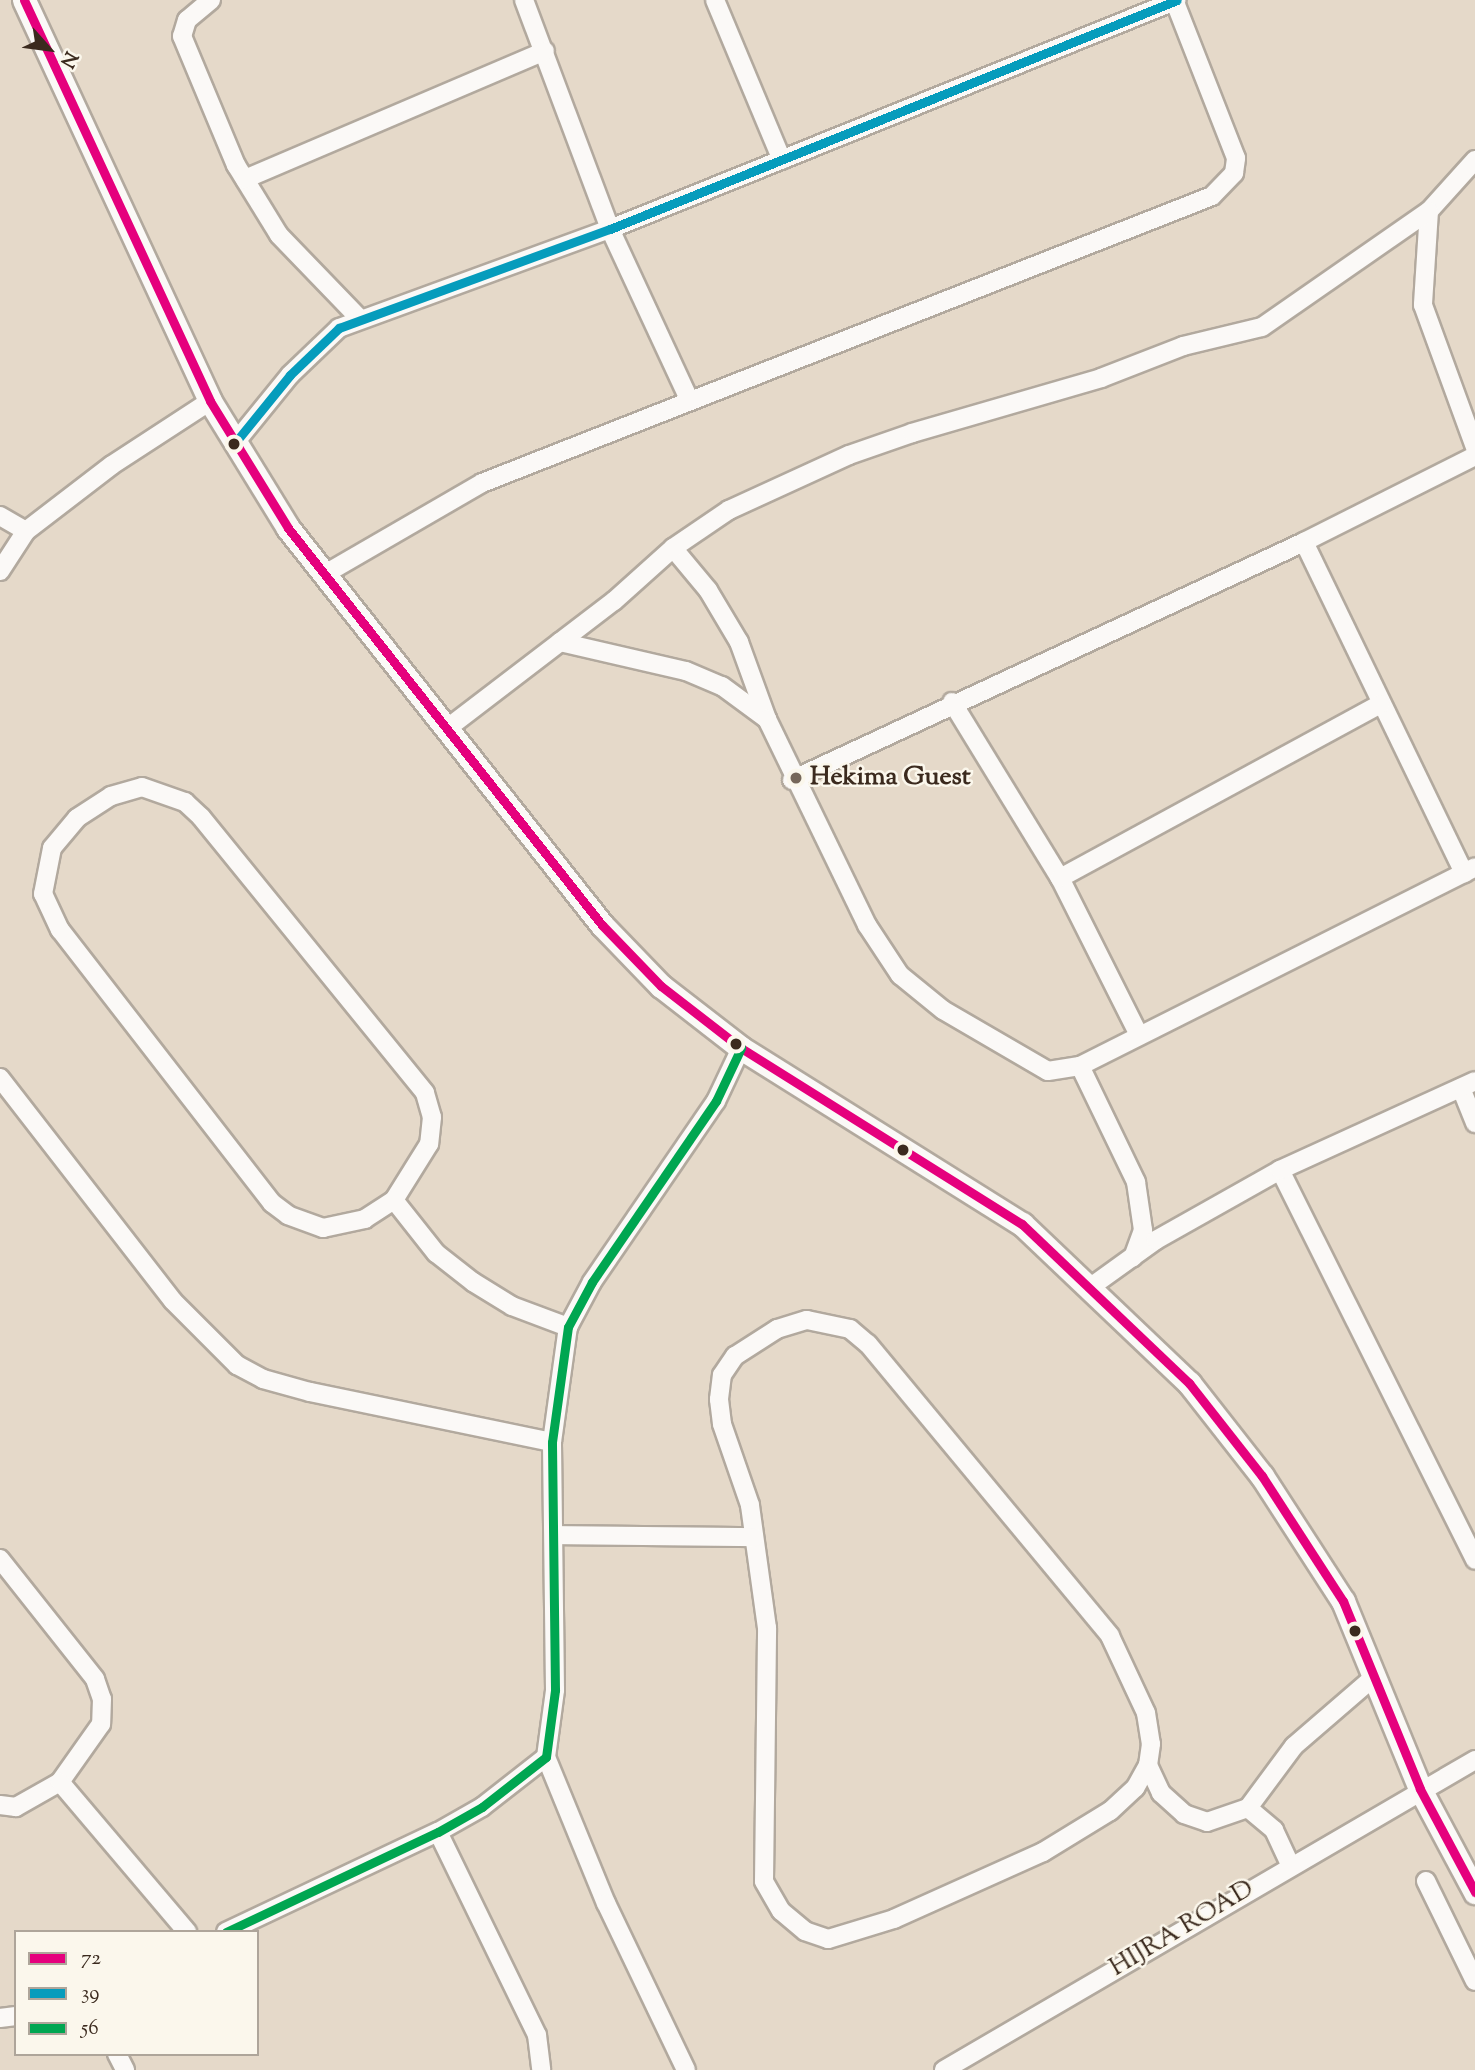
<!DOCTYPE html>
<html>
<head>
<meta charset="utf-8">
<style>
	body { margin:0 }
	#map { position:relative; width:1475px; height:2070px; overflow:hidden; background:#e5d9c9; font-family:"Sorts Mill Goudy",serif }
	div>[style] { position:absolute }
	.roads { filter:drop-shadow(2px 0 #b2a99e) drop-shadow(-2px 0 #b2a99e) drop-shadow(0 2px #b2a99e) drop-shadow(0 -2px #b2a99e) }
	.minor>* { height:18px; margin:-9px; padding:0 9px; transform-origin:9px; border-radius:9px; background:#fbf9f7 }
	.tertiary>* { height:23px; margin:-11.5px; padding:0 11.5px; transform-origin:11.5px; border-radius:11.5px; background:#fbf9f7 }
	.bus-1>* { height:9px; margin:-4.5px; padding:0 4.5px; transform-origin:4.5px; border-radius:4.5px; background:#e5007d }
	.bus-2>* { height:9px; margin:-4.5px; padding:0 4.5px; transform-origin:4.5px; border-radius:4.5px; background:#069cbc }
	.bus-3>* { height:9px; margin:-4.5px; padding:0 4.5px; transform-origin:4.5px; border-radius:4.5px; background:#00a651 }
	.dots>* { width:19px; height:19px; translate:-50% -50%; box-sizing:border-box; border:4px solid #fbf7ec; border-radius:50% }
	span { translate:-50% -50%; white-space:nowrap; text-align:center; line-height:1.15; -webkit-text-stroke:5px #fbf7ec; paint-order:stroke }
	.poi-label { font-size:26px; color:#3b2a1e; font-weight:700 }
	.left { translate:0 -50%; text-align:left }
	.street-label { font-size:26px; color:#3b2a1e }
	.legend { position:absolute; left:14px; top:1930px; width:245px; height:126px; box-sizing:border-box; background:#fbf7ec; border:2px solid #aea59a; margin:0; padding:9px 12px; list-style:none; font-size:21px; color:#3b2a1e }
	.legend li { display:flex; align-items:center; gap:14px; height:35px }
	.legend b { width:35px; border:2px solid #aea59a }
	.north { position:absolute; left:14px; top:14px; width:70px; height:70px; -webkit-text-stroke:5px #fbf7ec; paint-order:stroke; rotate:118deg; font-size:19px; font-weight:700; line-height:28px; text-align:center; color:#3b2a1e }
	.north::after { content:''; display:block; margin:auto; width:24px; height:32px; background:#3b2a1e; clip-path:polygon(50% 0,100% 100%,50% 72%,0 100%) }
</style>
</head>
<body>
<div id="map">
	<div class="roads">
		<div class="minor">
			<div style="left:211px;top:0;width:31px;rotate:140deg"></div>
			<div style="left:187px;top:20px;width:17px;rotate:107deg"></div>
			<div style="left:182px;top:36px;width:140px;rotate:67.3deg"></div>
			<div style="left:236px;top:165px;width:82px;rotate:58.4deg"></div>
			<div style="left:279px;top:235px;width:117px;rotate:46deg"></div>
			<div style="left:524px;top:0;width:245px;rotate:69.4deg"></div>
			<div style="left:610px;top:229px;width:187px;rotate:65.1deg"></div>
			<div style="left:715px;top:0;width:173px;rotate:67.3deg"></div>
			<div style="left:1475px;top:160px;width:69px;rotate:132deg"></div>
			<div style="left:1429px;top:211px;width:94px;rotate:93.7deg"></div>
			<div style="left:1423px;top:305px;width:151px;rotate:69.9deg"></div>
			<div style="left:245px;top:179px;width:326px;rotate:-23.1deg"></div>
			<div style="left:234px;top:444px;width:89px;rotate:-50.9deg"></div>
			<div style="left:290px;top:375px;width:68px;rotate:-43.8deg"></div>
			<div style="left:339px;top:328px;width:289px;rotate:-20.1deg"></div>
			<div style="left:610px;top:229px;width:611px;rotate:-21.99deg"></div>
			<div style="left:0;top:516px;width:30px;rotate:30deg"></div>
			<div style="left:26px;top:531px;width:108px;rotate:-37.5deg"></div>
			<div style="left:112px;top:465px;width:117px;rotate:-33.1deg"></div>
			<div style="left:1304px;top:542px;width:368px;rotate:64.2deg"></div>
			<div style="left:673px;top:548px;width:55px;rotate:50.2deg"></div>
			<div style="left:708px;top:590px;width:61px;rotate:59.2deg"></div>
			<div style="left:739px;top:642px;width:82px;rotate:70deg"></div>
			<div style="left:0;top:571px;width:48px;rotate:-57deg"></div>
			<div style="left:325px;top:574px;width:181px;rotate:-30.1deg"></div>
			<div style="left:482px;top:483px;width:784px;rotate:-21.46deg"></div>
			<div style="left:1212px;top:196px;width:32px;rotate:-46deg"></div>
			<div style="left:1234px;top:173px;width:15px;rotate:-82deg"></div>
			<div style="left:1236px;top:158px;width:170px;rotate:-111.4deg"></div>
			<div style="left:560px;top:642px;width:129px;rotate:13deg"></div>
			<div style="left:686px;top:671px;width:39px;rotate:23deg"></div>
			<div style="left:722px;top:686px;width:56px;rotate:36.3deg"></div>
			<div style="left:767px;top:719px;width:229px;rotate:64.1deg"></div>
			<div style="left:867px;top:925px;width:60px;rotate:56.6deg"></div>
			<div style="left:900px;top:975px;width:55px;rotate:39.1deg"></div>
			<div style="left:943px;top:1010px;width:121px;rotate:30.2deg"></div>
			<div style="left:1048px;top:1071px;width:32px;rotate:-9deg"></div>
			<div style="left:1080px;top:1066px;width:442px;rotate:-26.7deg"></div>
			<div style="left:952px;top:702px;width:206px;rotate:58.5deg"></div>
			<div style="left:1060px;top:878px;width:176px;rotate:63.3deg"></div>
			<div style="left:449px;top:727px;width:208px;rotate:-37.4deg"></div>
			<div style="left:614px;top:601px;width:79px;rotate:-41.9deg"></div>
			<div style="left:673px;top:548px;width:68px;rotate:-34.2deg"></div>
			<div style="left:729px;top:510px;width:132px;rotate:-24.6deg"></div>
			<div style="left:849px;top:455px;width:67px;rotate:-19.2deg"></div>
			<div style="left:912px;top:433px;width:197px;rotate:-16.2deg"></div>
			<div style="left:1101px;top:378px;width:88px;rotate:-21.3deg"></div>
			<div style="left:1183px;top:346px;width:81px;rotate:-13.5deg"></div>
			<div style="left:1262px;top:327px;width:203px;rotate:-34.8deg"></div>
			<div style="left:792px;top:780px;width:565px;rotate:-24.93deg"></div>
			<div style="left:1304px;top:542px;width:191px;rotate:-26.7deg"></div>
			<div style="left:142px;top:787px;width:46px;rotate:19.2deg"></div>
			<div style="left:185px;top:802px;width:22px;rotate:43deg"></div>
			<div style="left:201px;top:817px;width:355px;rotate:50.9deg"></div>
			<div style="left:425px;top:1093px;width:25px;rotate:74deg"></div>
			<div style="left:432px;top:1117px;width:27px;rotate:96deg"></div>
			<div style="left:429px;top:1144px;width:66px;rotate:122deg"></div>
			<div style="left:394px;top:1200px;width:35px;rotate:147deg"></div>
			<div style="left:365px;top:1219px;width:43px;rotate:167.9deg"></div>
			<div style="left:323px;top:1228px;width:37px;rotate:-160deg"></div>
			<div style="left:288px;top:1215px;width:20px;rotate:-143deg"></div>
			<div style="left:272px;top:1203px;width:346px;rotate:-127.8deg"></div>
			<div style="left:60px;top:930px;width:40px;rotate:-115deg"></div>
			<div style="left:43px;top:894px;width:47px;rotate:-78.9deg"></div>
			<div style="left:52px;top:848px;width:39px;rotate:-50deg"></div>
			<div style="left:77px;top:818px;width:40px;rotate:-32.9deg"></div>
			<div style="left:111px;top:796px;width:32px;rotate:-16deg"></div>
			<div style="left:1060px;top:878px;width:364px;rotate:-28.5deg"></div>
			<div style="left:1080px;top:1066px;width:129px;rotate:64.2deg"></div>
			<div style="left:1136px;top:1182px;width:49px;rotate:81.7deg"></div>
			<div style="left:1143px;top:1230px;width:29px;rotate:110deg"></div>
			<div style="left:0;top:1078px;width:282px;rotate:52.2deg"></div>
			<div style="left:173px;top:1301px;width:91px;rotate:45deg"></div>
			<div style="left:237px;top:1365px;width:30px;rotate:28deg"></div>
			<div style="left:263px;top:1379px;width:49px;rotate:15.5deg"></div>
			<div style="left:310px;top:1392px;width:247px;rotate:11.7deg"></div>
			<div style="left:1461px;top:1088px;width:38px;rotate:68deg"></div>
			<div style="left:1280px;top:1170px;width:436px;rotate:63.4deg"></div>
			<div style="left:394px;top:1200px;width:68px;rotate:51.6deg"></div>
			<div style="left:436px;top:1253px;width:47px;rotate:38.1deg"></div>
			<div style="left:473px;top:1282px;width:46px;rotate:31.6deg"></div>
			<div style="left:512px;top:1306px;width:60px;rotate:20.6deg"></div>
			<div style="left:1092px;top:1286px;width:79px;rotate:-35.7deg"></div>
			<div style="left:1156px;top:1240px;width:142px;rotate:-29.4deg"></div>
			<div style="left:1280px;top:1170px;width:214px;rotate:-24.5deg"></div>
			<div style="left:807px;top:1320px;width:44px;rotate:11.8deg"></div>
			<div style="left:850px;top:1329px;width:23px;rotate:40deg"></div>
			<div style="left:868px;top:1344px;width:379px;rotate:50.3deg"></div>
			<div style="left:1110px;top:1636px;width:85px;rotate:64.9deg"></div>
			<div style="left:1146px;top:1713px;width:31px;rotate:81deg"></div>
			<div style="left:1151px;top:1744px;width:21px;rotate:98deg"></div>
			<div style="left:1148px;top:1765px;width:26px;rotate:119deg"></div>
			<div style="left:1135px;top:1788px;width:34px;rotate:137deg"></div>
			<div style="left:1110px;top:1811px;width:79px;rotate:148.5deg"></div>
			<div style="left:1043px;top:1852px;width:163px;rotate:155.8deg"></div>
			<div style="left:894px;top:1919px;width:69px;rotate:163.1deg"></div>
			<div style="left:828px;top:1939px;width:24px;rotate:-161deg"></div>
			<div style="left:805px;top:1931px;width:31px;rotate:-140deg"></div>
			<div style="left:781px;top:1911px;width:34px;rotate:-120deg"></div>
			<div style="left:764px;top:1881px;width:253px;rotate:-89.3deg"></div>
			<div style="left:767px;top:1628px;width:124px;rotate:-97.9deg"></div>
			<div style="left:750px;top:1505px;width:86px;rotate:-109.1deg"></div>
			<div style="left:722px;top:1424px;width:25px;rotate:-97deg"></div>
			<div style="left:719px;top:1399px;width:24px;rotate:-83deg"></div>
			<div style="left:722px;top:1375px;width:23px;rotate:-56deg"></div>
			<div style="left:735px;top:1356px;width:50px;rotate:-32.7deg"></div>
			<div style="left:777px;top:1329px;width:31px;rotate:-17deg"></div>
			<div style="left:556px;top:1535px;width:198px;rotate:0.6deg"></div>
			<div style="left:0;top:1559px;width:153px;rotate:51.6deg"></div>
			<div style="left:95px;top:1679px;width:21px;rotate:71deg"></div>
			<div style="left:102px;top:1699px;width:25px;rotate:92deg"></div>
			<div style="left:101px;top:1724px;width:71px;rotate:125.3deg"></div>
			<div style="left:60px;top:1782px;width:51px;rotate:150.4deg"></div>
			<div style="left:16px;top:1807px;width:16px;rotate:-173deg"></div>
			<div style="left:546px;top:1757px;width:158px;rotate:67.7deg"></div>
			<div style="left:606px;top:1903px;width:185px;rotate:64.4deg"></div>
			<div style="left:1148px;top:1765px;width:31px;rotate:65deg"></div>
			<div style="left:1161px;top:1793px;width:31px;rotate:42deg"></div>
			<div style="left:1184px;top:1814px;width:24px;rotate:19deg"></div>
			<div style="left:1207px;top:1822px;width:43px;rotate:-18.9deg"></div>
			<div style="left:1248px;top:1808px;width:77px;rotate:-53.4deg"></div>
			<div style="left:1294px;top:1746px;width:106px;rotate:-40.8deg"></div>
			<div style="left:60px;top:1782px;width:197px;rotate:49.7deg"></div>
			<div style="left:1248px;top:1808px;width:34px;rotate:40deg"></div>
			<div style="left:1274px;top:1830px;width:38px;rotate:65deg"></div>
			<div style="left:438px;top:1832px;width:226px;rotate:64deg"></div>
			<div style="left:537px;top:2035px;width:35px;rotate:83deg"></div>
			<div style="left:1426px;top:1881px;width:111px;rotate:63.9deg"></div>
			<div style="left:226px;top:1932px;width:234px;rotate:-25.3deg"></div>
			<div style="left:438px;top:1832px;width:51px;rotate:-29.6deg"></div>
			<div style="left:482px;top:1807px;width:81px;rotate:-38deg"></div>
			<div style="left:546px;top:1757px;width:68px;rotate:-82.3deg"></div>
			<div style="left:555px;top:1690px;width:248px;rotate:-90.7deg"></div>
			<div style="left:552px;top:1442px;width:116px;rotate:-82.1deg"></div>
			<div style="left:568px;top:1327px;width:51px;rotate:-61.9deg"></div>
			<div style="left:592px;top:1282px;width:219px;rotate:-55.6deg"></div>
			<div style="left:716px;top:1101px;width:59px;rotate:-64.7deg"></div>
			<div style="left:0;top:2018px;width:16px;rotate:-7deg"></div>
			<div style="left:117px;top:2054px;width:18px;rotate:63deg"></div>
			<div style="left:944px;top:2070px;width:615px;rotate:-30.28deg"></div>
		</div>
		<div class="tertiary">
			<div style="left:24px;top:0;width:442px;rotate:65.1deg"></div>
			<div style="left:210px;top:401px;width:149px;rotate:58.4deg"></div>
			<div style="left:288px;top:528px;width:506px;rotate:51.66deg"></div>
			<div style="left:602px;top:925px;width:85px;rotate:46deg"></div>
			<div style="left:661px;top:986px;width:101px;rotate:37.8deg"></div>
			<div style="left:741px;top:1048px;width:332px;rotate:32.1deg"></div>
			<div style="left:1022px;top:1224px;width:231px;rotate:43.6deg"></div>
			<div style="left:1189px;top:1383px;width:118px;rotate:51.9deg"></div>
			<div style="left:1262px;top:1476px;width:149px;rotate:57.1deg"></div>
			<div style="left:1343px;top:1601px;width:203px;rotate:67.7deg"></div>
			<div style="left:1420px;top:1789px;width:117px;rotate:61.9deg"></div>
		</div>
	</div>
	<div class="bus-1">
		<div style="left:24px;top:0;width:442px;rotate:65.1deg"></div>
		<div style="left:210px;top:401px;width:149px;rotate:58.4deg"></div>
		<div style="left:288px;top:528px;width:506px;rotate:51.66deg"></div>
		<div style="left:602px;top:925px;width:85px;rotate:46deg"></div>
		<div style="left:661px;top:986px;width:101px;rotate:37.8deg"></div>
		<div style="left:741px;top:1048px;width:332px;rotate:32.1deg"></div>
		<div style="left:1022px;top:1224px;width:231px;rotate:43.6deg"></div>
		<div style="left:1189px;top:1383px;width:118px;rotate:51.9deg"></div>
		<div style="left:1262px;top:1476px;width:149px;rotate:57.1deg"></div>
		<div style="left:1343px;top:1601px;width:203px;rotate:67.7deg"></div>
		<div style="left:1420px;top:1789px;width:117px;rotate:61.9deg"></div>
	</div>
	<div class="bus-2">
		<div style="left:234px;top:444px;width:89px;rotate:-50.9deg"></div>
		<div style="left:290px;top:375px;width:68px;rotate:-43.8deg"></div>
		<div style="left:339px;top:328px;width:289px;rotate:-20.1deg"></div>
		<div style="left:610px;top:229px;width:611px;rotate:-21.99deg"></div>
	</div>
	<div class="bus-3">
		<div style="left:226px;top:1932px;width:234px;rotate:-25.3deg"></div>
		<div style="left:438px;top:1832px;width:51px;rotate:-29.6deg"></div>
		<div style="left:482px;top:1807px;width:81px;rotate:-38deg"></div>
		<div style="left:546px;top:1757px;width:68px;rotate:-82.3deg"></div>
		<div style="left:555px;top:1690px;width:248px;rotate:-90.7deg"></div>
		<div style="left:552px;top:1442px;width:116px;rotate:-82.1deg"></div>
		<div style="left:568px;top:1327px;width:51px;rotate:-61.9deg"></div>
		<div style="left:592px;top:1282px;width:219px;rotate:-55.6deg"></div>
		<div style="left:716px;top:1101px;width:59px;rotate:-64.7deg"></div>
	</div>
	<div class="dots">
		<div style="left:234px;top:444px;background:#3b2a1e"></div>
		<div style="left:796px;top:778px;background:#76675a"></div>
		<div style="left:736px;top:1044px;background:#3b2a1e"></div>
		<div style="left:903px;top:1150px;background:#3b2a1e"></div>
		<div style="left:1355px;top:1631px;background:#3b2a1e"></div>
	</div>
	<div class="poi-label">
		<span class="left" style="left:810px;top:778px">Hekima Guest</span>
	</div>
	<div class="street-label">
		<span style="left:1182px;top:1929px;rotate:-31deg">HIJRA ROAD</span>
	</div>
	<ul class="legend">
	<li><b style="height:9px;background:#e5007d"></b>72</li>
	<li><b style="height:9px;background:#069cbc"></b>39</li>
	<li><b style="height:9px;background:#00a651"></b>56</li>
	</ul>
	<div class="north">N</div>
</div>
</body>
</html>
